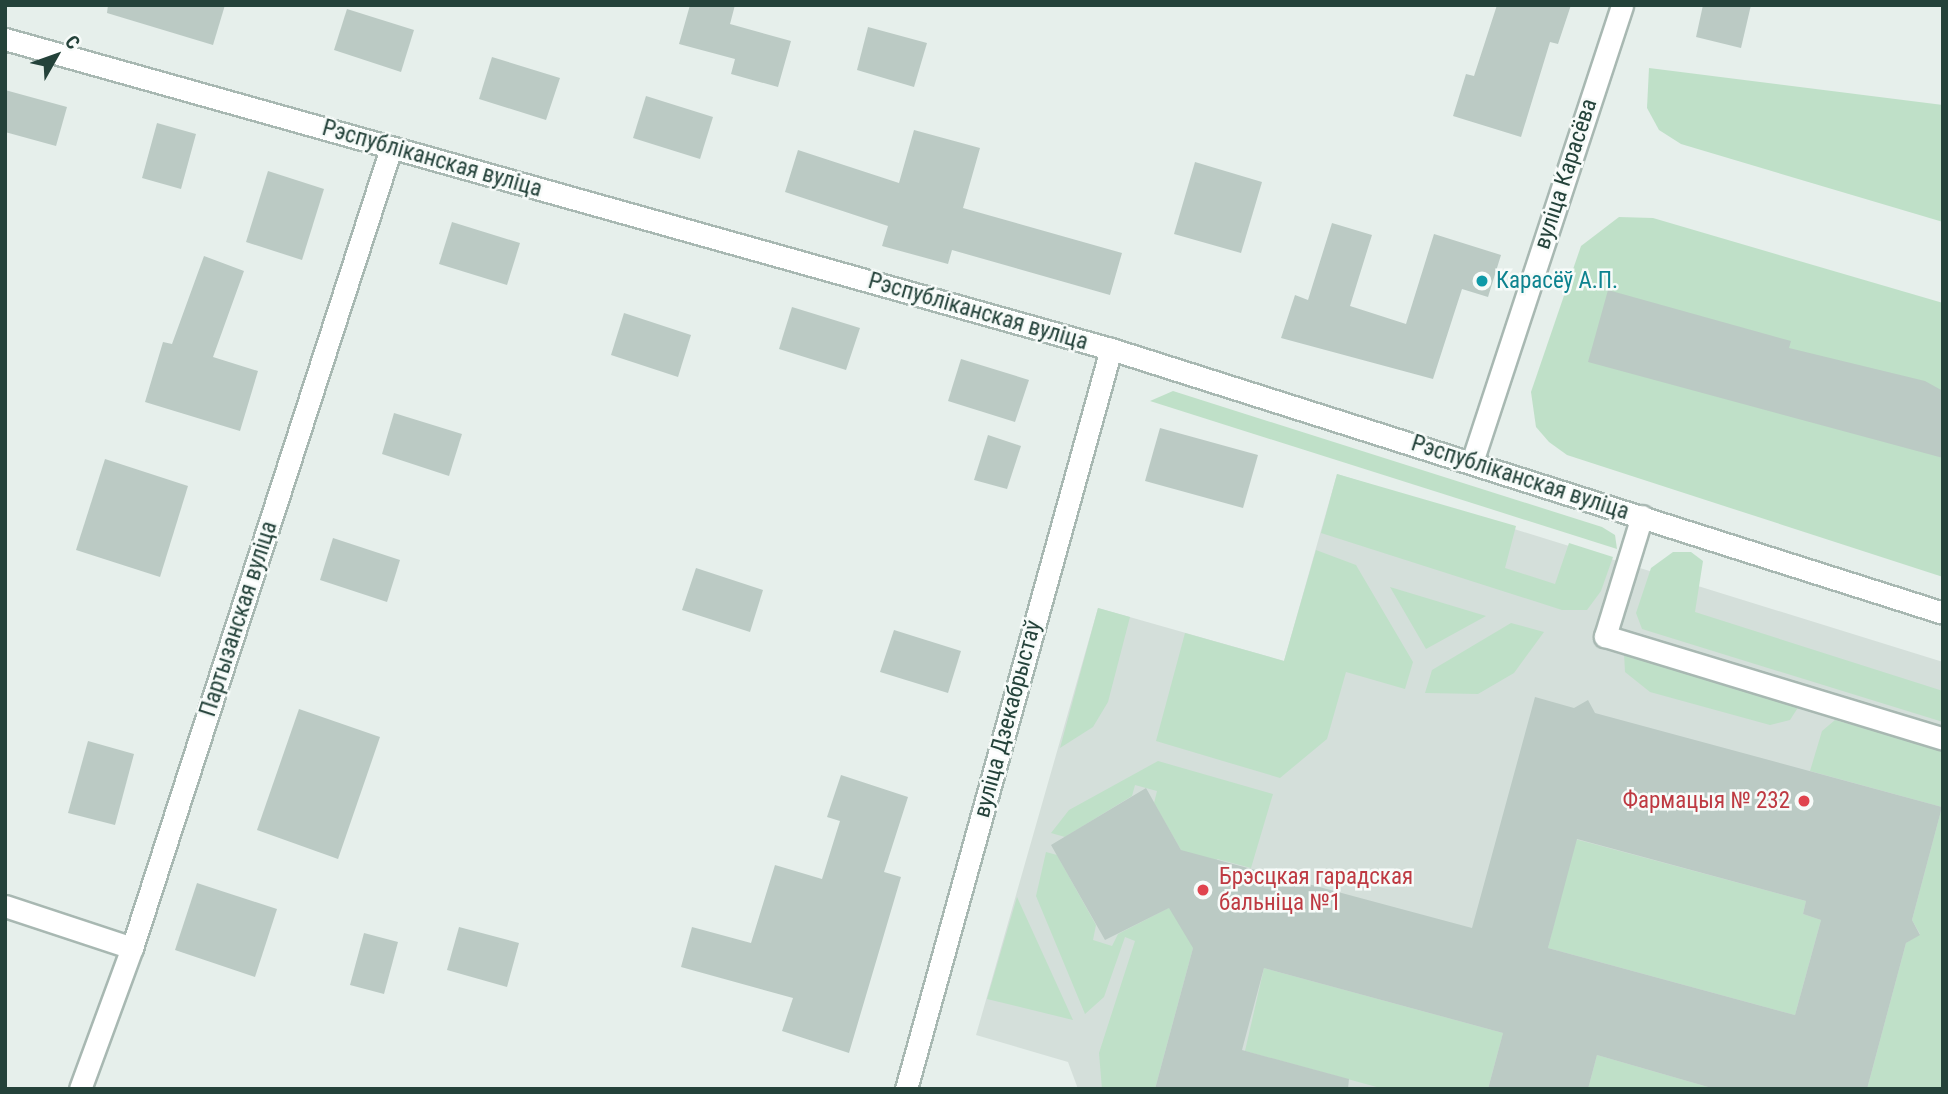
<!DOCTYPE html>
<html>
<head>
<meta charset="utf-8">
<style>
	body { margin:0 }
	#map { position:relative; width:1948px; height:1094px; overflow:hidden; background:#e6efeb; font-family:"Roboto Condensed",sans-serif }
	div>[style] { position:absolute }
	.built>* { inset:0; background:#d4dfda }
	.green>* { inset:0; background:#bfe0c8 }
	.building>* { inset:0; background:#bbcac4 }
	.roads { filter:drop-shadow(2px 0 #a8b8b2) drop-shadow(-2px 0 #a8b8b2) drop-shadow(0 2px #a8b8b2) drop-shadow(0 -2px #a8b8b2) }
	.minor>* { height:21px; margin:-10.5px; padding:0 10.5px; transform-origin:10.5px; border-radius:10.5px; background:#fff }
	.dots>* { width:19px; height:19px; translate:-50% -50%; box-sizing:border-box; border:4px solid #f7fbf9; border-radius:50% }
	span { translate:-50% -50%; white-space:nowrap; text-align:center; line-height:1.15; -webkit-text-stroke:5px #f7fbf9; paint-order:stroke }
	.street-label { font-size:23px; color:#24423a }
	.culture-label { font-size:23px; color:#0d838f }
	.left { translate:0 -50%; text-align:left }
	.health-label { font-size:23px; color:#be3a42 }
	.right { translate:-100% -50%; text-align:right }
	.frame { position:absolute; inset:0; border:7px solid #24423a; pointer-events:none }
	.north { position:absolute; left:21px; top:21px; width:70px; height:70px; -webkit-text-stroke:5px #f7fbf9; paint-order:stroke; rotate:50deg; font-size:19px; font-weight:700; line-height:28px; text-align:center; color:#24423a }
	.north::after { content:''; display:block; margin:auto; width:24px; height:32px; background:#24423a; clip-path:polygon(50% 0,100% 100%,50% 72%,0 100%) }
</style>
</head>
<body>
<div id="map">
	<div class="built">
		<div style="clip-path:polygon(1337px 474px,1943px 662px,1943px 1089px,1078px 1089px,1068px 1062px,976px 1035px,1098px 608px,1284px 661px)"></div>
	</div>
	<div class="green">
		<div style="clip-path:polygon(1649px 68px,1943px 105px,1943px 222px,1681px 144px,1659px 130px,1647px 108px)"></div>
		<div style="clip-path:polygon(1619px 217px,1653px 218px,1943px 303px,1943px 577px,1567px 455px,1549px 442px,1536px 427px,1531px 392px,1581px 246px)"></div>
		<div style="clip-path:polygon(1173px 391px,1602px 527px,1615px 535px,1617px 549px,1150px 401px)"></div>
		<div style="clip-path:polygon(1337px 474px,1516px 526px,1505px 568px,1555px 584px,1569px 543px,1613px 557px,1601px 591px,1587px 610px,1562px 610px,1321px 533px)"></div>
		<div style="clip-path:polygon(1316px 550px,1356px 565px,1413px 662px,1405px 689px,1346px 672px,1327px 739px,1280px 778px,1156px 741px,1185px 633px,1284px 661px)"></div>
		<div style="clip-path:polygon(1673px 552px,1691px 552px,1703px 561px,1695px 612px,1943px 691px,1943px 722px,1642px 629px,1636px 613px,1651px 568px)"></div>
		<div style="clip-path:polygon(1390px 587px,1486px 616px,1426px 649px)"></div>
		<div style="clip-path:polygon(1098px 608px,1130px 617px,1108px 702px,1093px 727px,1060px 748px)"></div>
		<div style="clip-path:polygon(1511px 623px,1544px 632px,1514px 673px,1478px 694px,1425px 693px,1432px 670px)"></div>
		<div style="clip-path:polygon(1624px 653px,1799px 706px,1790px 720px,1770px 725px,1650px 692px,1625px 672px)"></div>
		<div style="clip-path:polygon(1835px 720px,1943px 750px,1943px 1089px,1867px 1089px,1906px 943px,1920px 934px,1912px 920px,1942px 807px,1810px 771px,1822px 731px)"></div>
		<div style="clip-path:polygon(1158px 761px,1273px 794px,1251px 868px,1217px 859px,1210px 882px,1197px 878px,1154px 803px,1157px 791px,1135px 785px,1132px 796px,1065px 837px,1051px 833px,1069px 810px)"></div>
		<div style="clip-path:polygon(1575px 839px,1806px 901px,1803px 914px,1821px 920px,1795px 1015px,1548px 948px)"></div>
		<div style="clip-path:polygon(1046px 852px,1057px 855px,1096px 925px,1093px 940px,1112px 946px,1118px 934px,1190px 897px,1193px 948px,1155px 1089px,1102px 1089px,1099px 1053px,1135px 941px,1125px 937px,1104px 997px,1085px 1014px,1036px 896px)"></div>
		<div style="clip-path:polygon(1017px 897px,1073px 1020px,987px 999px)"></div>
		<div style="clip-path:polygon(1264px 968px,1503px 1033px,1488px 1089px,1384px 1089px,1245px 1051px)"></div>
		<div style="clip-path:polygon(1597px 1055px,1715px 1089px,1588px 1089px)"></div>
	</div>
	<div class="building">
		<div style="clip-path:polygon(108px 5px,225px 5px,213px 45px,107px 13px)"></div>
		<div style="clip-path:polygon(690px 5px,735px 5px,730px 24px,791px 41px,778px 87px,731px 74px,735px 59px,679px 44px)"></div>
		<div style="clip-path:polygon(1497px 5px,1571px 5px,1558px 44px,1550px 42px,1521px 137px,1453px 116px,1466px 74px,1474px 76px)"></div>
		<div style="clip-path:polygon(1703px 5px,1751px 5px,1741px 48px,1696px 37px)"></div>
		<div style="clip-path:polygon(347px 9px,414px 30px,401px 72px,334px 50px)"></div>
		<div style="clip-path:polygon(868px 27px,927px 43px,914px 87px,857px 70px)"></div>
		<div style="clip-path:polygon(492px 57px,560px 78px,546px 120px,479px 99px)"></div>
		<div style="clip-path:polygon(5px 90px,67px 107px,56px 146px,5px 132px)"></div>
		<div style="clip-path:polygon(646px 96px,713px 117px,700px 159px,633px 138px)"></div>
		<div style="clip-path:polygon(157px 123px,196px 134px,181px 189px,142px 178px)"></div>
		<div style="clip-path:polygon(914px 130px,980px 148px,963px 208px,1122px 253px,1110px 295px,952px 250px,948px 264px,882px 246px,888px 226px,785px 192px,798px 150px,899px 183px)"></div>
		<div style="clip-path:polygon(1195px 162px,1262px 182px,1241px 253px,1174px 234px)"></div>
		<div style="clip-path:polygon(268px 171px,324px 189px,302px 260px,246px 242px)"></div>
		<div style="clip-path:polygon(452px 222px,520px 243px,507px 285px,439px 264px)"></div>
		<div style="clip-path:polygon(1332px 223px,1372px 235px,1350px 306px,1406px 324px,1434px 234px,1501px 255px,1488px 297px,1462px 289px,1433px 379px,1281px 338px,1295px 295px,1308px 300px)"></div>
		<div style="clip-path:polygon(204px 256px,244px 271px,213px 357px,258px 371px,240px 431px,145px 402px,163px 342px,172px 344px)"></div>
		<div style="clip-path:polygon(1608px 290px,1791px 341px,1789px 348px,1925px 381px,1943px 391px,1943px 458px,1588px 362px)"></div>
		<div style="clip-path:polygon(792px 307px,860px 328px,846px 370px,779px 349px)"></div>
		<div style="clip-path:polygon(624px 313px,691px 335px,678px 377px,611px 355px)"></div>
		<div style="clip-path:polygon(961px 359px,1029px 380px,1015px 422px,948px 401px)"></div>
		<div style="clip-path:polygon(394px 413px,462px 434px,449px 476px,382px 454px)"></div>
		<div style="clip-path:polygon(1160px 428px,1258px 455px,1243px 508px,1145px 481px)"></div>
		<div style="clip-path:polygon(988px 435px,1021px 446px,1007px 489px,974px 480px)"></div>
		<div style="clip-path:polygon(105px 459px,188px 486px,160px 577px,76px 550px)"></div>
		<div style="clip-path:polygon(333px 538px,400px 560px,387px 602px,320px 580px)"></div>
		<div style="clip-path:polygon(696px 568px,763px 590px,750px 632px,682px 610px)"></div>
		<div style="clip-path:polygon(894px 630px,961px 651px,948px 693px,880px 672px)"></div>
		<div style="clip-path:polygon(evenodd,1535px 697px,1574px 708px,1588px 700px,1595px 713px,1942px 807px,1912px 920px,1920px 935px,1906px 943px,1867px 1089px,1715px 1089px,1597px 1055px,1588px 1089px,1488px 1089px,1503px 1033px,1264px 968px,1242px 1050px,1349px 1079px,1348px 1089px,1155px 1089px,1193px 948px,1169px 908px,1105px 940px,1051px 845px,1146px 788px,1181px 850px,1472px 928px,1535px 697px,1577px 839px,1806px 901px,1803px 914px,1821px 920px,1795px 1015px,1548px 948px,1577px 839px)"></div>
		<div style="clip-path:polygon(299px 709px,380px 737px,338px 859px,257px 830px)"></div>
		<div style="clip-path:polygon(88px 741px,134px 754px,115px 825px,68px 813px)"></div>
		<div style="clip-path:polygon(841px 775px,908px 797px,884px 872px,901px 877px,849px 1053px,782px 1031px,793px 998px,681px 967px,692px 927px,751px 943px,775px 865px,822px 879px,840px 821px,827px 817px)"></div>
		<div style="clip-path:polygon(197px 883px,277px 909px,255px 977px,175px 950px)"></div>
		<div style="clip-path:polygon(459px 927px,519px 943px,507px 987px,447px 970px)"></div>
		<div style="clip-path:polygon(364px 933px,398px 942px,384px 994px,350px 985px)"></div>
	</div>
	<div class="roads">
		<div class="minor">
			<div style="left:5px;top:39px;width:1149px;rotate:15.66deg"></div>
			<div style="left:1111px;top:349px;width:873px;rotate:17.6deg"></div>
			<div style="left:1472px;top:462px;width:481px;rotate:-71.8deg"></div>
			<div style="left:1642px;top:516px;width:126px;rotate:107.1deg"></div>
			<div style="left:1605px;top:636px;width:353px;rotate:16.9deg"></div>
			<div style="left:5px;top:906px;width:134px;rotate:18.3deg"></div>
			<div style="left:80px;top:1089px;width:150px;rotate:-69.8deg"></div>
			<div style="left:132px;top:948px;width:841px;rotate:-72.06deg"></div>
			<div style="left:906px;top:1089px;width:768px;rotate:-74.52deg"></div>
		</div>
	</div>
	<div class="dots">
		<div style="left:1482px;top:281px;background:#0f9aa8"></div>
		<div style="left:1804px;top:801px;background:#e0444e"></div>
		<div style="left:1203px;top:890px;background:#e0444e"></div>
	</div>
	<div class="street-label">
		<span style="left:432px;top:159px;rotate:16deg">Рэспубліканская вуліца</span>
		<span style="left:1566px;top:174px;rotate:-72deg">вуліца Карасёва</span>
		<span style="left:978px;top:312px;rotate:16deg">Рэспубліканская вуліца</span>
		<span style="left:1520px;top:478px;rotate:18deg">Рэспубліканская вуліца</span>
		<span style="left:239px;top:619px;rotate:-72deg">Партызанская вуліца</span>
		<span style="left:1008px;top:719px;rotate:-75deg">вуліца Дзекабрыстаў</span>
	</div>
	<div class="culture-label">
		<span class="left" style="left:1496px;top:281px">Карасёў А.П.</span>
	</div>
	<div class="health-label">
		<span class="right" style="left:1790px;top:801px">Фармацыя № 232</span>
		<span class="left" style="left:1219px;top:890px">Брэсцкая гарадская<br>бальніца №1</span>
	</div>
	<div class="frame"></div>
	<div class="north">С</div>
</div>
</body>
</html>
